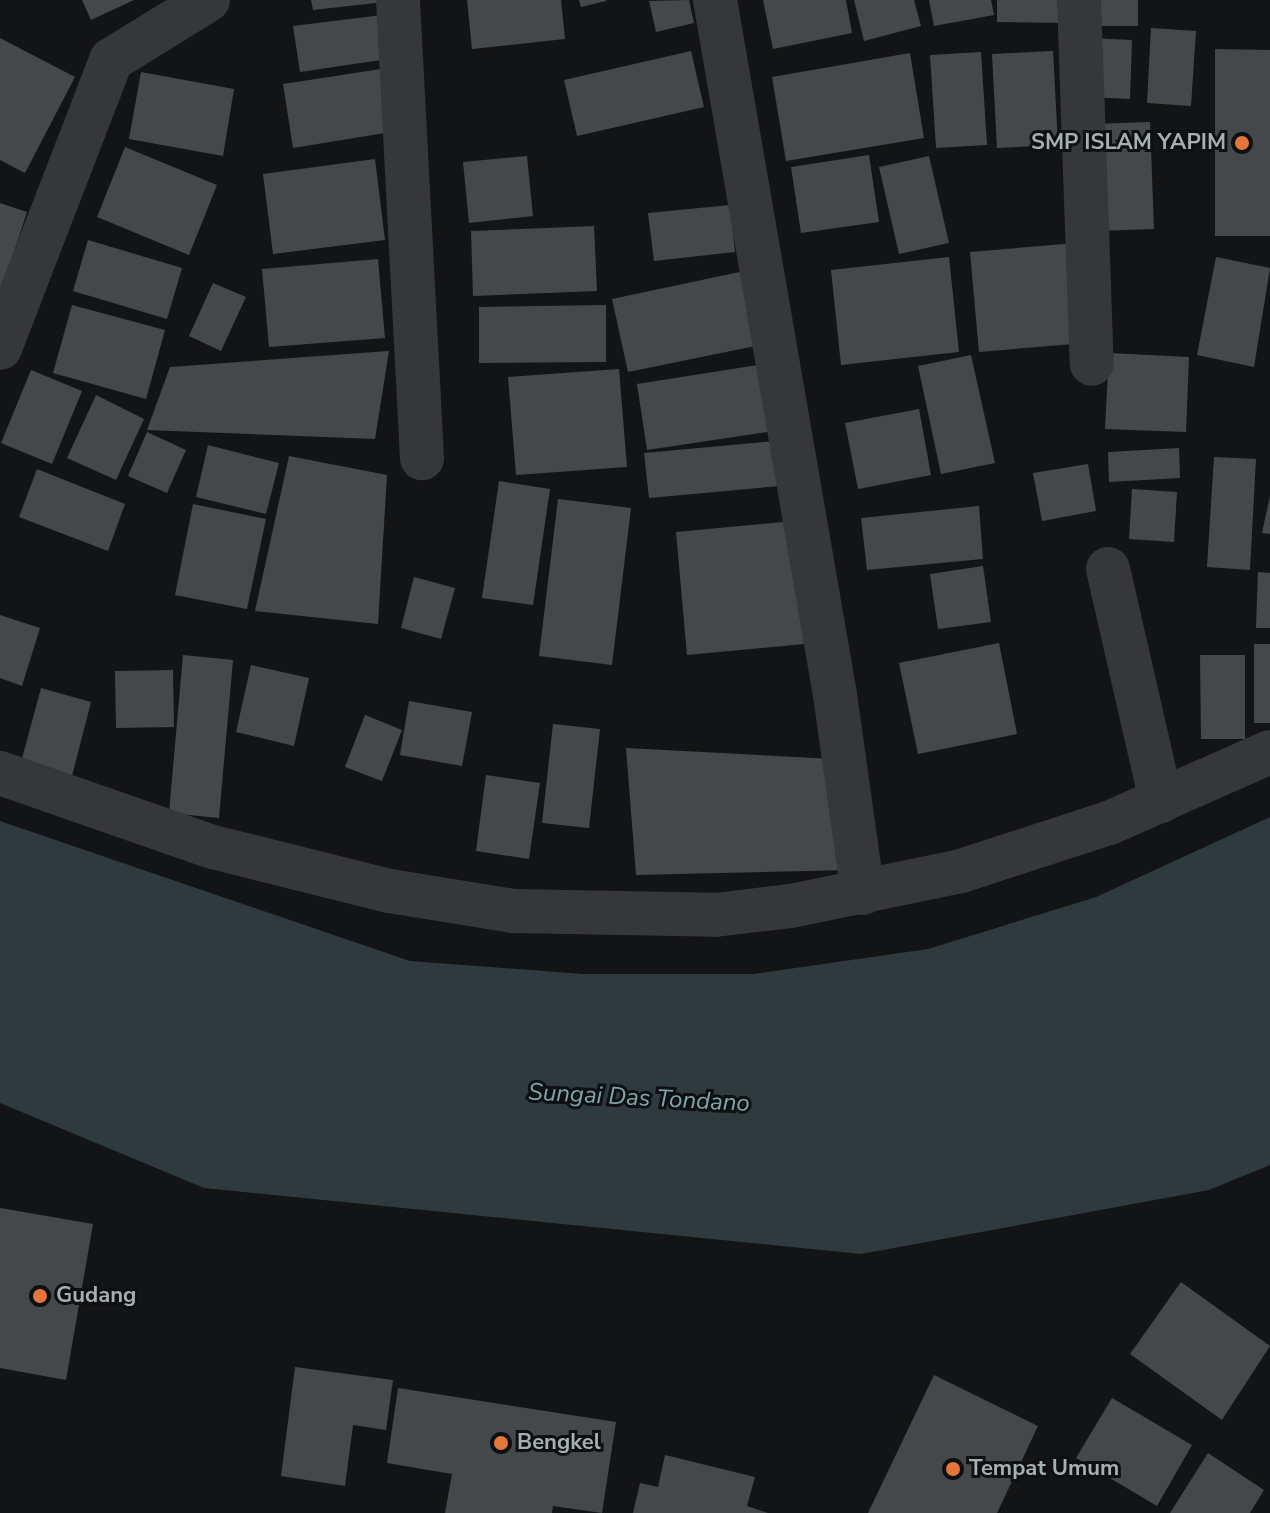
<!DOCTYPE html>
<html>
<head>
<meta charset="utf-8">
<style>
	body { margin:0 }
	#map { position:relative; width:1270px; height:1513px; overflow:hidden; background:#131415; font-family:"Nunito Sans",sans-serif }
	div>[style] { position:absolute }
	.water>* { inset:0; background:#2e3a3d }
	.building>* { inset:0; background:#45484a }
	.minor>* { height:44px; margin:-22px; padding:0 22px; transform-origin:22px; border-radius:22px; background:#35373a }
	.dots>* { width:22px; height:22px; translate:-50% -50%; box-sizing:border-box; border:4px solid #0e0f10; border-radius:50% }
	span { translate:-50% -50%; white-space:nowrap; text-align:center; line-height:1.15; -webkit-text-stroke:6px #0e0f10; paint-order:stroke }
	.poi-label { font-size:22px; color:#a6afb4; font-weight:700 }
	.right { translate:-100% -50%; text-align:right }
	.left { translate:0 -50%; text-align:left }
	.water-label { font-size:24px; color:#7fa6ad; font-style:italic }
</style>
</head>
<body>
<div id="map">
	<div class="water">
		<div style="clip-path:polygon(1270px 817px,1270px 1165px,1209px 1190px,861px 1254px,204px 1188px,0 1103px,0 821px,410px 961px,583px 974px,754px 974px,928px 949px,1096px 897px)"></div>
	</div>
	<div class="building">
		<div style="clip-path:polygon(82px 0,134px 0,91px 20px)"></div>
		<div style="clip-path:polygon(311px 0,385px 0,385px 2px,313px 10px)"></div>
		<div style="clip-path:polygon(467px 0,561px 0,565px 39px,472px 49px)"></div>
		<div style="clip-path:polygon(579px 0,606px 0,606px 1px,581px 7px)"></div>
		<div style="clip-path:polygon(689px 0,694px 23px,656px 32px,649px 1px)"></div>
		<div style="clip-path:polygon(763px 0,846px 0,852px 33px,773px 49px)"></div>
		<div style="clip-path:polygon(854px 0,914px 0,921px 26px,864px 41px)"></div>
		<div style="clip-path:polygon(929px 0,991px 0,994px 15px,934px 26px)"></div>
		<div style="clip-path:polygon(997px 0,1066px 0,1065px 23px,997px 22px)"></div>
		<div style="clip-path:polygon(1084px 0,1138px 0,1138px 26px,1084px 26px)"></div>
		<div style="clip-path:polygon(382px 15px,388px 59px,300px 72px,293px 26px)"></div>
		<div style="clip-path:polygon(1151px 28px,1196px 31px,1191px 106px,1147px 103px)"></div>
		<div style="clip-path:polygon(0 38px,75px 77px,25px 173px,0 160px)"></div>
		<div style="clip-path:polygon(1089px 38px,1132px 40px,1130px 99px,1086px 97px)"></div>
		<div style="clip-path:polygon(1215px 49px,1270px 50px,1270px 236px,1215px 236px)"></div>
		<div style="clip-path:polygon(691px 51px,704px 107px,577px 136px,564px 80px)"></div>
		<div style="clip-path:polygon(1053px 51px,1058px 145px,997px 148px,992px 54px)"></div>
		<div style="clip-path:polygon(981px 52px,987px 145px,936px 148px,930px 55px)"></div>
		<div style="clip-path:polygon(910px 53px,924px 138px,786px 161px,772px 77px)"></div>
		<div style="clip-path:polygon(381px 69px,391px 132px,293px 148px,283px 84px)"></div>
		<div style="clip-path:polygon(141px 72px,234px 89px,223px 156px,129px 139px)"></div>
		<div style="clip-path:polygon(1150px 122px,1154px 229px,1096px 231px,1092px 124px)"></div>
		<div style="clip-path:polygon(125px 147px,217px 185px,189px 255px,97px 217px)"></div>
		<div style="clip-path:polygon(869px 155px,879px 222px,801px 233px,791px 167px)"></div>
		<div style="clip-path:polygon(527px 156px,533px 216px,469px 223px,463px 162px)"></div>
		<div style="clip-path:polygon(929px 156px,949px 243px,899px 254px,879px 167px)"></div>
		<div style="clip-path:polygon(375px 159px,385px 240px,273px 254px,263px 174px)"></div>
		<div style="clip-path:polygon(0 203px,27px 212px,1px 291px,0 291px)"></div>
		<div style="clip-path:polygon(730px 205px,735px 252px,654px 261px,648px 213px)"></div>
		<div style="clip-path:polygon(594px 226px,597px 291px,473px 296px,471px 231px)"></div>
		<div style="clip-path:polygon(88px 240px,182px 268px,167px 319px,73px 291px)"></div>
		<div style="clip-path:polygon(1076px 243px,1085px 343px,979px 352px,970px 252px)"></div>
		<div style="clip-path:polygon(949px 257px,959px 352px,841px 365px,831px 270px)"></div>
		<div style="clip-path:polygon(1216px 257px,1270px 268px,1254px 367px,1197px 355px)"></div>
		<div style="clip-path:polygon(378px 259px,385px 338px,269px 347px,262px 269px)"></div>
		<div style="clip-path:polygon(749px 270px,765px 344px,628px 372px,612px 299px)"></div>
		<div style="clip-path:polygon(213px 283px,246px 297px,221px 351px,189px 336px)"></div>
		<div style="clip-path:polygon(72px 305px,165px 330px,146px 399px,53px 373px)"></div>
		<div style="clip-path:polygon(606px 305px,606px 362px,479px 363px,479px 307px)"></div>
		<div style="clip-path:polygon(389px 351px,375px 439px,147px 430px,170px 367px)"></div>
		<div style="clip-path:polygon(1109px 353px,1189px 357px,1186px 432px,1105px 429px)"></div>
		<div style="clip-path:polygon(971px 355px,995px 463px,941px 474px,918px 366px)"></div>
		<div style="clip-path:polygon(764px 364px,774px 431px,647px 450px,637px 384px)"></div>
		<div style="clip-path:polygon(619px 369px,627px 467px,516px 475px,508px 377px)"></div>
		<div style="clip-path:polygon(31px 370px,82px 391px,52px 464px,1px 443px)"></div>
		<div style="clip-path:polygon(96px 395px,144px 419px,116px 480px,67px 458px)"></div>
		<div style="clip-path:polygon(919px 409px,931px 475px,858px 489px,845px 423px)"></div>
		<div style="clip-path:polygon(147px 432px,186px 450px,167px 493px,128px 476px)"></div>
		<div style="clip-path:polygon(786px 440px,790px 485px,649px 498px,644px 453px)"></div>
		<div style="clip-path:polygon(208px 445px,279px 463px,266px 514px,196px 497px)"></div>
		<div style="clip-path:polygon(1179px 448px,1180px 478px,1109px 482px,1108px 452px)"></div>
		<div style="clip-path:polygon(289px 456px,387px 475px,378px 624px,255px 611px)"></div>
		<div style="clip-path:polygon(1214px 457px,1256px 459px,1250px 570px,1207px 567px)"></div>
		<div style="clip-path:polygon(1088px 464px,1096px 511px,1042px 521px,1033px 473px)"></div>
		<div style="clip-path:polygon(37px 469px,125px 504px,108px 551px,19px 517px)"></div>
		<div style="clip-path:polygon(499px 481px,550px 489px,533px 605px,482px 598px)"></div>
		<div style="clip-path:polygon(1132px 489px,1177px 492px,1174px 542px,1129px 539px)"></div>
		<div style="clip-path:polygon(1270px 496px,1270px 534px,1262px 533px)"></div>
		<div style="clip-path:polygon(558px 499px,631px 508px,612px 665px,539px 656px)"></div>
		<div style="clip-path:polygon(193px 504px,266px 519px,247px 609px,175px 595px)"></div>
		<div style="clip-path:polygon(979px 506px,983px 559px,867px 570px,861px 518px)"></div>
		<div style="clip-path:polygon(793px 521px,804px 644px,687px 655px,676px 532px)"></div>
		<div style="clip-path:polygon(983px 566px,991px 622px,938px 629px,930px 574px)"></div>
		<div style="clip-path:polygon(1258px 572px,1270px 573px,1270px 628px,1256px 628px)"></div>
		<div style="clip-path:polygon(414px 577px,455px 588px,441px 639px,401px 628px)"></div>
		<div style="clip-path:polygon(0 615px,40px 628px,22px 686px,0 678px)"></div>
		<div style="clip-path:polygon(999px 643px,1017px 734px,918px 754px,899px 663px)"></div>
		<div style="clip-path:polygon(1254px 644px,1270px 644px,1270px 723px,1254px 723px)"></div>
		<div style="clip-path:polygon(183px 655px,233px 660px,219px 818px,169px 813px)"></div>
		<div style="clip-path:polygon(1200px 655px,1245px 655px,1245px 739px,1201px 739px)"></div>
		<div style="clip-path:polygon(251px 665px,309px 678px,294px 746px,236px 732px)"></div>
		<div style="clip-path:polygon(173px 670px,174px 727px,116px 728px,115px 671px)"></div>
		<div style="clip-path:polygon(41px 688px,91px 702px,71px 780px,20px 766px)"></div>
		<div style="clip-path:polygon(409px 701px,472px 712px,462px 766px,400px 755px)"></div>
		<div style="clip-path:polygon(365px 715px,402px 730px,382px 781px,345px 767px)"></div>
		<div style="clip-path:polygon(553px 724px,600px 729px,589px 828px,542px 823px)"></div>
		<div style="clip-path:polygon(626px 748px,833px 759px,850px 870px,636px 875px)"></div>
		<div style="clip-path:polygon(486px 775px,540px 783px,529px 859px,476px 851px)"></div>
		<div style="clip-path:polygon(0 1208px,93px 1224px,66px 1380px,0 1368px)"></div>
		<div style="clip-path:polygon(1181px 1282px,1270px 1346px,1222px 1420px,1130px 1354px)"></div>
		<div style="clip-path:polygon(295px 1367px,393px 1380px,386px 1430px,353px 1425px,345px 1486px,281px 1476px)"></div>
		<div style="clip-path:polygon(934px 1375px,1038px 1426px,997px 1513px,868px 1513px)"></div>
		<div style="clip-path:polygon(398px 1388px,616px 1422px,602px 1513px,553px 1506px,552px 1513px,445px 1513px,452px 1474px,387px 1463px)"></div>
		<div style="clip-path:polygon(1112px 1398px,1192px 1445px,1157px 1506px,1076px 1458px)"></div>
		<div style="clip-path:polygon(1208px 1453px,1264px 1490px,1250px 1513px,1170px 1513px)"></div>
		<div style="clip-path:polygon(665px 1455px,755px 1477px,747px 1506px,768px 1513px,633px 1513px,640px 1483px,658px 1487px)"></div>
	</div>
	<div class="minor">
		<div style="left:398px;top:0;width:459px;rotate:87deg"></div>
		<div style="left:715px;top:0;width:705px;rotate:80.2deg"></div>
		<div style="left:835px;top:695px;width:200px;rotate:82deg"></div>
		<div style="left:1079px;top:0;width:364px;rotate:88deg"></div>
		<div style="left:0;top:348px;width:309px;rotate:-68.9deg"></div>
		<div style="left:111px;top:60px;width:114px;rotate:-31.7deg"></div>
		<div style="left:1108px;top:569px;width:238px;rotate:77.1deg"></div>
		<div style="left:0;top:773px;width:225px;rotate:19.2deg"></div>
		<div style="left:213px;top:847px;width:182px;rotate:14deg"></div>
		<div style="left:390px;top:891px;width:126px;rotate:9.2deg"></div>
		<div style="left:514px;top:911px;width:201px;rotate:1.1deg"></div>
		<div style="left:715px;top:915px;width:77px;rotate:-6.8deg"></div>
		<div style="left:791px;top:906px;width:174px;rotate:-11.6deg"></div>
		<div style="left:961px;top:871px;width:156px;rotate:-18deg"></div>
		<div style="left:1109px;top:823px;width:176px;rotate:-23.8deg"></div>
	</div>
	<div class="dots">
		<div style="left:1242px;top:143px;background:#e4763c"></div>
		<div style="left:40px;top:1296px;background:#e4763c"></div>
		<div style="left:501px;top:1443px;background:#e4763c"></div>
		<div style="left:953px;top:1469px;background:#e4763c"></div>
	</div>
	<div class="poi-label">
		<span class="right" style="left:1226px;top:143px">SMP ISLAM YAPIM</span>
		<span class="left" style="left:56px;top:1296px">Gudang</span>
		<span class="left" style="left:517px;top:1443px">Bengkel</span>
		<span class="left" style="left:969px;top:1469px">Tempat Umum</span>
	</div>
	<div class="water-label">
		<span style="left:639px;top:1098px;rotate:3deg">Sungai Das Tondano</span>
	</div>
</div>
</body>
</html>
